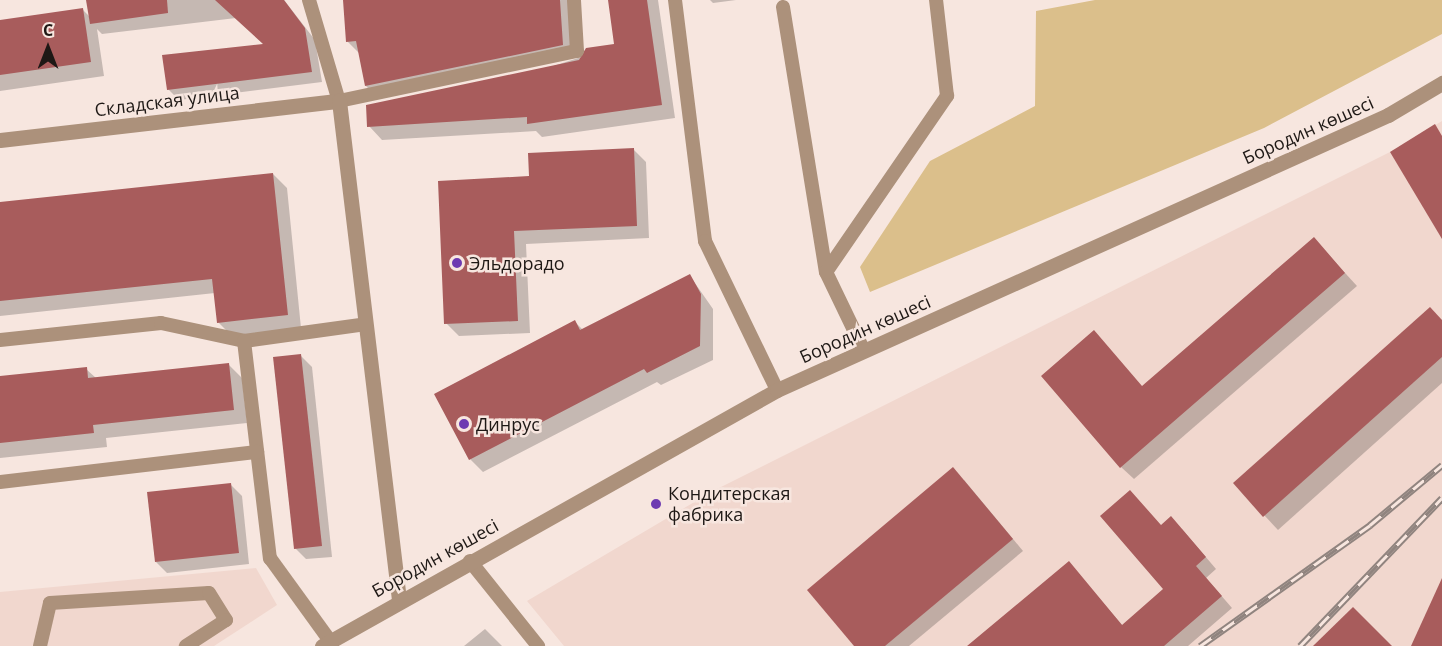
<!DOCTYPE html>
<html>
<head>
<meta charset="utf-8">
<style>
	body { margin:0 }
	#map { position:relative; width:1442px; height:646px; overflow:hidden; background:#f7e6df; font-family:"Open Sans",sans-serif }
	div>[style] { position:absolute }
	.built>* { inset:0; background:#f1d7ce }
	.green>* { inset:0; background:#dbbf8b }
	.shadow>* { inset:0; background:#0003 }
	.building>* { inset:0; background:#a85c5c }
	.lane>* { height:14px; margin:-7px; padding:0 7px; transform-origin:7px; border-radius:7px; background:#ac917b }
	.street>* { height:15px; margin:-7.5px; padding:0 7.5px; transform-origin:7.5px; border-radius:7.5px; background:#ac917b }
	.rail>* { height:7px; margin-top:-3.5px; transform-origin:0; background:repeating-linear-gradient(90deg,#f7e6df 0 14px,#90847f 0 28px); box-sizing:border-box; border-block:2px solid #90847f }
	.dots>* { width:16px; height:16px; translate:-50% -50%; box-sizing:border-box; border:3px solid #f7e6df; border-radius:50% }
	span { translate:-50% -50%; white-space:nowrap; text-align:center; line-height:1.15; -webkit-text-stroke:5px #f7e6df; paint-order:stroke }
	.street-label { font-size:18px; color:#1e1815 }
	.poi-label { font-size:18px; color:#1e1815 }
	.left { translate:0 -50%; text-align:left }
	.north { position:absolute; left:18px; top:18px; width:60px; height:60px; -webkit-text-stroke:4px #f7e6df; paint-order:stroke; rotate:0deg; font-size:16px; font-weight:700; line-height:24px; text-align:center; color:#1e1815 }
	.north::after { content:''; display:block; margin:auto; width:21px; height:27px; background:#1e1815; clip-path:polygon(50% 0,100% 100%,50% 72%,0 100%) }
</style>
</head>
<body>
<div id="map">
	<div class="built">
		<div style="clip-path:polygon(1442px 121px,1442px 646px,564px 646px,527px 601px,713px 491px,1390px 152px)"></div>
		<div style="clip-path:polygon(256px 568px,277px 605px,214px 646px,0 646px,0 592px)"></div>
	</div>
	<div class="green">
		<div style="clip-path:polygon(1095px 0,1442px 0,1442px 34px,1264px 128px,870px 292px,860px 267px,930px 161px,1035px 106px,1036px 11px)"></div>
	</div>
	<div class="shadow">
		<div style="clip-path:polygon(88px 0,284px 0,315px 40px,322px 82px,179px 100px,168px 89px,265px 45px,236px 18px,102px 34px,97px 29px,104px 76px,0 91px,0 22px,82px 9px,91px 18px)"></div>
		<div style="clip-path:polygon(345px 0,571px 0,575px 57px,378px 98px,366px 86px,360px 54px,347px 41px)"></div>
		<div style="clip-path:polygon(609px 0,658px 0,675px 118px,542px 137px,536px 131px,382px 140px,369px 126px,615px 46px)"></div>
		<div style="clip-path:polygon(710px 0,736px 0,713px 3px)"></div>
		<div style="clip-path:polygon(633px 149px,646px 162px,649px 238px,526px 244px,530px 333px,459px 336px,446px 323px,531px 178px)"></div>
		<div style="clip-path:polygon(273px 174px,287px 188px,301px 328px,232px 336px,218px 322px,215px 293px,0 316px,0 203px)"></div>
		<div style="clip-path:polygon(1314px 239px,1357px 286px,1134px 479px,1121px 467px,1143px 387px)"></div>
		<div style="clip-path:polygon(690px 276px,713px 309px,713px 360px,661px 385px,657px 382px,483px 472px,470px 459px,575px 322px,583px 330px)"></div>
		<div style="clip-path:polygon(1442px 321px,1442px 383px,1278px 530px,1235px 484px)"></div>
		<div style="clip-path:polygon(301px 356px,312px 367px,332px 557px,306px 559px,295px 548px)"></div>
		<div style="clip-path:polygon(228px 364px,242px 378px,247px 423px,106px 438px,107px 447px,0 458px,0 378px,86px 369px,96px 378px)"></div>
		<div style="clip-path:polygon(964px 480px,1023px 551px,909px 646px,856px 646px)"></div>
		<div style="clip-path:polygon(231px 485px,242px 496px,249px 564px,167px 573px,156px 562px)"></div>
		<div style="clip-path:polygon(1161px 526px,1182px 529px,1216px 569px,1206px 578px,1232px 608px,1188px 646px,970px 646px,1069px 563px,1123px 626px,1165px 589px)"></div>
		<div style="clip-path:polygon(485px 629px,502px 646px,464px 646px)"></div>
	</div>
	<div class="building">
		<div style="clip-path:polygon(86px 0,167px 0,168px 13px,90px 24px)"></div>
		<div style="clip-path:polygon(215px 0,284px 0,305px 28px,312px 72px,167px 90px,162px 55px,263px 44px)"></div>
		<div style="clip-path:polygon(343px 0,560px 0,563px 45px,365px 86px,356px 41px,346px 42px)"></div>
		<div style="clip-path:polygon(608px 0,647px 0,662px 105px,527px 124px,527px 117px,367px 127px,366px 105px,579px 60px,586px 48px,614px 44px)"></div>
		<div style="clip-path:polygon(83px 8px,91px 62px,0 75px,0 20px)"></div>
		<div style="clip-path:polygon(1435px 124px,1442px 136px,1442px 239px,1390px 152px)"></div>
		<div style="clip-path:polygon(634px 148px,637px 226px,514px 231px,518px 321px,444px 324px,438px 181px,529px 176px,528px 153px)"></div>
		<div style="clip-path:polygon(273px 173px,288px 315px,217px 323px,212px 279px,0 301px,0 202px)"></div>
		<div style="clip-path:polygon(1314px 237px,1345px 273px,1120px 468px,1041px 376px,1094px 330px,1142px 386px)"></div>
		<div style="clip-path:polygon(690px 274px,701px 294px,700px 346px,647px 373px,644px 369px,469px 460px,434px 394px,575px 320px,580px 330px)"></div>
		<div style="clip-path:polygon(1430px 307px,1442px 320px,1442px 357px,1263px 517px,1233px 483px)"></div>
		<div style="clip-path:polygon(301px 354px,322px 546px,294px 549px,273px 357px)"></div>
		<div style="clip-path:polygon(229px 363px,234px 410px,93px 425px,94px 433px,0 443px,0 376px,87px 367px,88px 378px)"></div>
		<div style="clip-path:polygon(953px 467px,1013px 539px,885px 646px,854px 646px,807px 590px)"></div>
		<div style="clip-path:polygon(231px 483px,239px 553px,155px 562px,147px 492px)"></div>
		<div style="clip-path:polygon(1130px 490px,1161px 525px,1171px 516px,1206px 557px,1196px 566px,1222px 596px,1164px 646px,967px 646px,1069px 561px,1122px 625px,1163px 589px,1100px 516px)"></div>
		<div style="clip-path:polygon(1442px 578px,1442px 646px,1411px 646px)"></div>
		<div style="clip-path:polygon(1353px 607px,1392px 646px,1313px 646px)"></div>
	</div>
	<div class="lane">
		<div style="left:309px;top:0;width:105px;rotate:73.5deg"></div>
		<div style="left:339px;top:101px;width:243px;rotate:-11.9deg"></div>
		<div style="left:577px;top:51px;width:51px;rotate:-93.4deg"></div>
		<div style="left:675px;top:0;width:243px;rotate:82.9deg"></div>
		<div style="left:705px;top:241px;width:165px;rotate:64.2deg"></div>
		<div style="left:783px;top:7px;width:268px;rotate:80.8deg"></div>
		<div style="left:826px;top:272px;width:88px;rotate:64.3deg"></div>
		<div style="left:826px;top:272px;width:214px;rotate:-55.5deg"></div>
		<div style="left:947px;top:96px;width:97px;rotate:-96.5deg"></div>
		<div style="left:0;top:340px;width:162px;rotate:-6deg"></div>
		<div style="left:161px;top:323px;width:85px;rotate:12.2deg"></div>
		<div style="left:244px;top:341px;width:123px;rotate:-7.9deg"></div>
		<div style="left:244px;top:341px;width:219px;rotate:83.2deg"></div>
		<div style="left:270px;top:558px;width:102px;rotate:54.1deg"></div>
		<div style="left:0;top:482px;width:259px;rotate:-6.7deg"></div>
		<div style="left:470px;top:561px;width:109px;rotate:51.3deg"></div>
		<div style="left:40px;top:646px;width:44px;rotate:-76.9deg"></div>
		<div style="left:50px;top:603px;width:159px;rotate:-3.6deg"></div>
		<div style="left:209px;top:593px;width:32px;rotate:58deg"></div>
		<div style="left:226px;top:620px;width:48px;rotate:147deg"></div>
	</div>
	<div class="street">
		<div style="left:0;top:140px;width:341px;rotate:-6.6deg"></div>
		<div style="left:339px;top:101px;width:503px;rotate:83.14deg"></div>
		<div style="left:322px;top:646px;width:522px;rotate:-29.36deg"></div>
		<div style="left:777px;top:390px;width:670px;rotate:-24.23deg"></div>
		<div style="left:1388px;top:115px;width:63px;rotate:-30.7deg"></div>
	</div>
	<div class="rail">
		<div style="left:1200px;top:646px;width:209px;rotate:-35.4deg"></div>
		<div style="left:1370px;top:525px;width:94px;rotate:-39.8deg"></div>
		<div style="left:1300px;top:646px;width:205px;rotate:-46.2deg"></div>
	</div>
	<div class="dots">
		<div style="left:457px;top:263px;background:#6d3ab1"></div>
		<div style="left:464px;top:424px;background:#6d3ab1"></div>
		<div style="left:656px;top:504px;background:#6d3ab1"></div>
	</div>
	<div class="street-label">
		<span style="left:167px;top:101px;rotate:-7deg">Складская улица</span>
		<span style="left:1308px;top:130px;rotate:-24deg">Бородин көшесі</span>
		<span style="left:865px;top:329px;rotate:-24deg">Бородин көшесі</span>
		<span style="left:435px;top:558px;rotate:-29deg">Бородин көшесі</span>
	</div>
	<div class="poi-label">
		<span class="left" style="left:469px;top:263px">Эльдорадо</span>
		<span class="left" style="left:476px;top:424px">Динрус</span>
		<span class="left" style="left:668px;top:504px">Кондитерская<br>фабрика</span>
	</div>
	<div class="north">С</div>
</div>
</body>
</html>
